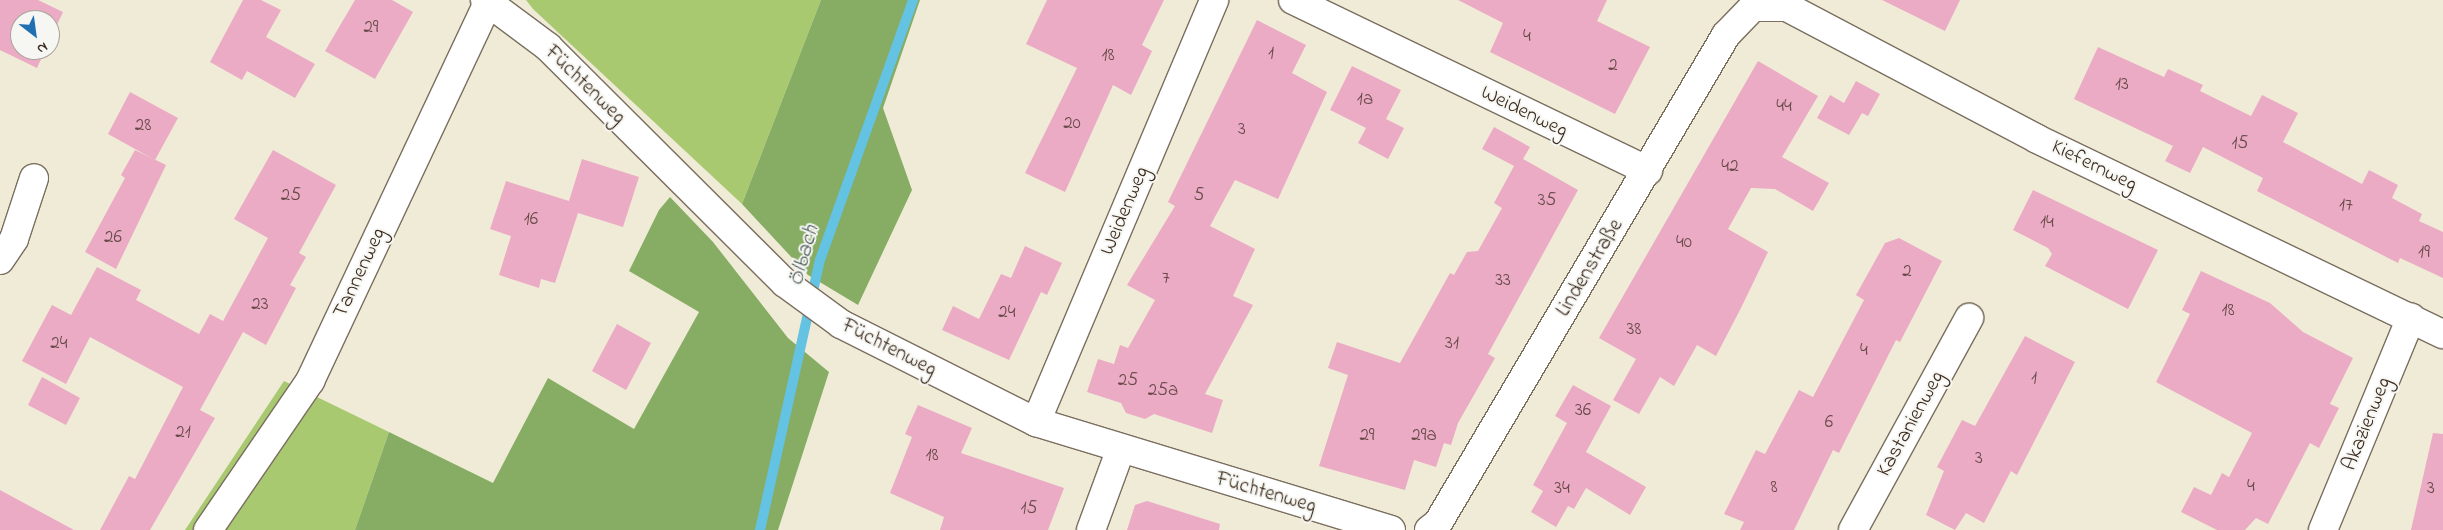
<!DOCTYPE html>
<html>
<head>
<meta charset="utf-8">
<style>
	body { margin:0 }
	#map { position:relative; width:2443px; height:530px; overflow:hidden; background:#efebd7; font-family:"Indie Flower",sans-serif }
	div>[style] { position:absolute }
	.green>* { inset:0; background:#a9c971 }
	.forest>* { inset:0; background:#86ad63 }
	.stream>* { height:10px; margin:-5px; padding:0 5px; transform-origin:5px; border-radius:5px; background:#64c2e2 }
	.building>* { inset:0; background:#ecabc5 }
	.roads { filter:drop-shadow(1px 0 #7a6e5f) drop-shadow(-1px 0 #7a6e5f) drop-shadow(0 1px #7a6e5f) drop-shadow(0 -1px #7a6e5f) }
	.street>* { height:28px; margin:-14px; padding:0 14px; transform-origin:14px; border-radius:14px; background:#fff }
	span { translate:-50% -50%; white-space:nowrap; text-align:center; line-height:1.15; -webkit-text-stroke:4px #f6f6f2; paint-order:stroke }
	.number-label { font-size:19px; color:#674a48 }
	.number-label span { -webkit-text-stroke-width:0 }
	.street-label { font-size:21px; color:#3b2a1e }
	.water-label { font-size:22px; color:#475859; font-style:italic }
	.north { position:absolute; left:10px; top:10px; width:50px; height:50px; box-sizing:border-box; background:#f6f6f2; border:1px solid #aba49d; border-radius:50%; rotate:150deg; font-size:14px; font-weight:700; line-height:20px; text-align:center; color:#3b2a1e }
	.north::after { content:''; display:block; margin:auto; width:18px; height:22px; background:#1f6fb2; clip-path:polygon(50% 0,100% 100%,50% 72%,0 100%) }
</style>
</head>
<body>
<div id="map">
	<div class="green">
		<div style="clip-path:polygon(526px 0,821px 0,742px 204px,533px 9px)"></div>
		<div style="clip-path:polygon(284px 381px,389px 432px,355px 530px,185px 530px)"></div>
	</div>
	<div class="forest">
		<div style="clip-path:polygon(821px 0,920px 0,883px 108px,912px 190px,858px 305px,808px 275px,742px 204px)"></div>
		<div style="clip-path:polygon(670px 197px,713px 242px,788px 338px,829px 372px,778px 530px,355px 530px,389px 432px,493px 483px,548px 378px,634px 429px,699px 312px,629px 271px,659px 210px)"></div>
	</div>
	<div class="stream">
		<div style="left:760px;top:530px;width:277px;rotate:-77.5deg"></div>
		<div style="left:820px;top:260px;width:276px;rotate:-70.3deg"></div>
	</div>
	<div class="building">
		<div style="clip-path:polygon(0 0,38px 0,63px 12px,50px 40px,50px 20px,20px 20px,20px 50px,45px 50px,37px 68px,0 50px)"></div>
		<div style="clip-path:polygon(243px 0,261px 0,281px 10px,266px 37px,315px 64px,295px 98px,247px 71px,242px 80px,210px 62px)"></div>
		<div style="clip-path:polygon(355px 0,392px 0,413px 12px,375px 79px,325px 51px)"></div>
		<div style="clip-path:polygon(1047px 0,1164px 0,1142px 45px,1152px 51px,1131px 95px,1113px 85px,1065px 192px,1025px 173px,1077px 68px,1026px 44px)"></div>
		<div style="clip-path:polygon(1458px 0,1607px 0,1597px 21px,1650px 47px,1615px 114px,1490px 52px,1503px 23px)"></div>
		<div style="clip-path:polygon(1882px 0,1960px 0,1945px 31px)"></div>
		<div style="clip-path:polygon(1257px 20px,1306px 45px,1292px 73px,1327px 92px,1278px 199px,1235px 180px,1210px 226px,1255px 249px,1233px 296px,1253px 305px,1205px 394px,1223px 400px,1212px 433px,1154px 414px,1145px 419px,1126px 413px,1121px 403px,1087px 392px,1098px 359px,1114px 364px,1120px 345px,1128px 348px,1155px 300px,1127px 285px,1175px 206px,1168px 202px)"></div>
		<div style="clip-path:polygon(2098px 47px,2164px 77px,2168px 69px,2203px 85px,2200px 91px,2251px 116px,2262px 95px,2298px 113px,2283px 142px,2362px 184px,2369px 170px,2398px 185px,2392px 198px,2422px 214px,2419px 221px,2443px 232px,2443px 278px,2400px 258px,2398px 263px,2257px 191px,2263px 178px,2203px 147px,2190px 173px,2165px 161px,2173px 146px,2074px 99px)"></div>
		<div style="clip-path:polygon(1758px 61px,1818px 96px,1782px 157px,1829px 183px,1813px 211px,1775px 189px,1751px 188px,1728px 229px,1768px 252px,1741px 308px,1716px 356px,1697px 345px,1674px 386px,1660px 377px,1639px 414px,1613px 400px,1636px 359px,1599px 338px)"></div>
		<div style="clip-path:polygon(1352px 66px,1401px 90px,1386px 119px,1404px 128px,1388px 159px,1358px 143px,1366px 128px,1330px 110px)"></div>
		<div style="clip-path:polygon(1856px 81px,1880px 94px,1868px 116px,1862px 113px,1849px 135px,1817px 118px,1830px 95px,1844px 103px)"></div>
		<div style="clip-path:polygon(130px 92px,178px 118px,155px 160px,108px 134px)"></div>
		<div style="clip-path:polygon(1494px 127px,1530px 147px,1523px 159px,1578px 190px,1488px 354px,1495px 358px,1458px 423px,1451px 445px,1444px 443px,1436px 467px,1414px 460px,1405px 490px,1319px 466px,1348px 375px,1328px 368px,1337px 342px,1400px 363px,1450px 273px,1454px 275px,1467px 252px,1478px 251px,1502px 208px,1494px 203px,1514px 166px,1482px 149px)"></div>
		<div style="clip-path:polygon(135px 150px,166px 165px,116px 269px,85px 252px,125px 178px,121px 175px)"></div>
		<div style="clip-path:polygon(273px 150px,336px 185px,299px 253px,306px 257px,290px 285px,296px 288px,266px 345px,243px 332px,200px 410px,215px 418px,150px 530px,100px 530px,129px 476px,135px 479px,183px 387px,90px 337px,66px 384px,22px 361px,52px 305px,71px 315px,97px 267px,141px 290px,136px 300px,199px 334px,210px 314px,223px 321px,268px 238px,234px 219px)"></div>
		<div style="clip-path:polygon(582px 159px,639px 177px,623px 227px,578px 213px,555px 283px,541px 279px,539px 288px,499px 275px,511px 236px,490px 229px,506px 181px,569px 201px)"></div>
		<div style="clip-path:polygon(2033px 190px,2158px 250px,2128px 309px,2045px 266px,2052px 254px,2048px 248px,2013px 230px)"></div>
		<div style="clip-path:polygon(1899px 238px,1942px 261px,1900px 342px,1896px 340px,1839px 453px,1833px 450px,1794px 530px,1740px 530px,1744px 522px,1724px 514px,1756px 450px,1765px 454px,1799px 390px,1813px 397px,1864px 300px,1856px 295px,1885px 243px)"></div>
		<div style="clip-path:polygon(1025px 246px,1062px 263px,1047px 295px,1041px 292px,1009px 360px,942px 330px,953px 306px,979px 319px,1001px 274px,1011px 278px)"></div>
		<div style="clip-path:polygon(2201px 271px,2270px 303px,2303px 332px,2353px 358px,2330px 404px,2339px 408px,2319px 448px,2310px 443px,2268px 524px,2256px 518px,2245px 530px,2217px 530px,2181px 512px,2194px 487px,2211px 495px,2222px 473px,2229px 477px,2252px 433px,2156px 382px,2190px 314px,2182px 310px)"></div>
		<div style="clip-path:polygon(617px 324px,651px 343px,626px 390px,592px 371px)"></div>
		<div style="clip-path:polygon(2025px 336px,2075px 362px,2017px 475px,2011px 471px,1984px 523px,1966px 513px,1955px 530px,1926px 515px,1944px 471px,1937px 467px,1962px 420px,1975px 426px)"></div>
		<div style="clip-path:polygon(42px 377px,80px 398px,66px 425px,28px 405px)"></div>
		<div style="clip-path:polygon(1573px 385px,1611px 406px,1586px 452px,1646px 487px,1630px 515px,1586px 488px,1574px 509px,1568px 506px,1556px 527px,1531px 512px,1543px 491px,1533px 485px,1567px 423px,1555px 416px)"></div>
		<div style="clip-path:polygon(918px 405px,972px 428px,961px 453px,1064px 488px,1048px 530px,940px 530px,944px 517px,890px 493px,912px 437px,905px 434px)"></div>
		<div style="clip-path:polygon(2433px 433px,2443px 434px,2443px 530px,2411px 530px)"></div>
		<div style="clip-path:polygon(0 490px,74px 530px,0 530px)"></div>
		<div style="clip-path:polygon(1147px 501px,1220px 524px,1219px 530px,1127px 530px,1135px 505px)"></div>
	</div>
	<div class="roads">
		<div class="street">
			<div style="left:485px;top:0;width:79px;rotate:36.7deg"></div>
			<div style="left:548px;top:47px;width:334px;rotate:44.9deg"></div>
			<div style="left:785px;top:283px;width:69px;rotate:36.2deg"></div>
			<div style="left:841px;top:324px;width:218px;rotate:26.7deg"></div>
			<div style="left:1036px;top:422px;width:371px;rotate:16.9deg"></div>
			<div style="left:1293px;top:0;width:394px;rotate:25.7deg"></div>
			<div style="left:1753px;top:7px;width:34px"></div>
			<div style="left:1787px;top:7px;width:283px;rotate:27.8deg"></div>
			<div style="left:2037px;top:139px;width:450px;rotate:25.7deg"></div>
			<div style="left:0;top:260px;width:25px;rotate:-56deg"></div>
			<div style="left:14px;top:239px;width:64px;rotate:-71.8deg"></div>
			<div style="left:1036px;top:422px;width:458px;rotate:-67.1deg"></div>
			<div style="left:208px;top:530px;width:181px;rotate:-55.6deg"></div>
			<div style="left:310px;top:381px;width:421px;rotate:-64.8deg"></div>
			<div style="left:1091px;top:530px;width:84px;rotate:-69.8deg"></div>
			<div style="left:1429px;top:530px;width:11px;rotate:-38deg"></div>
			<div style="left:1438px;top:523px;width:567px;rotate:-59.45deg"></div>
			<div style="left:1726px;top:35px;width:39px;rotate:-46deg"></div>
			<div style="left:1853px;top:530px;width:242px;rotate:-61.3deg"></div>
			<div style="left:2323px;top:530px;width:230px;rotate:-67.5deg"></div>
		</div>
	</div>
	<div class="number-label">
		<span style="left:371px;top:28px">29</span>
		<span style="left:1527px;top:37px">4</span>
		<span style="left:1271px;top:54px">1</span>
		<span style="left:1108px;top:56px">18</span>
		<span style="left:1613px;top:66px">2</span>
		<span style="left:2122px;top:85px">13</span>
		<span style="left:1365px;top:100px">1a</span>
		<span style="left:1784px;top:107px">44</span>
		<span style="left:1072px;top:124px">20</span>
		<span style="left:143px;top:126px">28</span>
		<span style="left:1242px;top:130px">3</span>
		<span style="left:2240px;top:144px">15</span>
		<span style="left:1730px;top:167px">42</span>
		<span style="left:291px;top:196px">25</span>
		<span style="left:1199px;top:196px">5</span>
		<span style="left:1547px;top:201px">35</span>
		<span style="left:2346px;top:206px">17</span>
		<span style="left:531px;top:220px">16</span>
		<span style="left:2047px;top:223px">14</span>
		<span style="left:113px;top:238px">26</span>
		<span style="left:1684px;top:243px">40</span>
		<span style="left:2424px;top:253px">19</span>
		<span style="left:1907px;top:272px">2</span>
		<span style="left:1166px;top:279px">7</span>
		<span style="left:1503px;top:281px">33</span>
		<span style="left:260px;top:305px">23</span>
		<span style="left:2228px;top:311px">18</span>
		<span style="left:1007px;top:313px">24</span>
		<span style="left:1634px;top:330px">38</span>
		<span style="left:59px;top:344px">24</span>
		<span style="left:1452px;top:344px">31</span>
		<span style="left:1864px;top:351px">4</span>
		<span style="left:2034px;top:379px">1</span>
		<span style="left:1128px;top:381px">25</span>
		<span style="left:1163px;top:391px">25a</span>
		<span style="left:1583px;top:411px">36</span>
		<span style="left:1829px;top:423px">6</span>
		<span style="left:183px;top:433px">21</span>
		<span style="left:1367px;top:436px">29</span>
		<span style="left:1424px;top:436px">29a</span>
		<span style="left:932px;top:456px">18</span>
		<span style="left:1979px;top:459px">3</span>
		<span style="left:2251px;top:487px">4</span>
		<span style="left:1774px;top:488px">8</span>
		<span style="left:1562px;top:489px">34</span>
		<span style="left:2431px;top:489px">3</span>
		<span style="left:1029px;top:509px">15</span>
	</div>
	<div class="street-label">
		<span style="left:585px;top:85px;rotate:44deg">Füchtenweg</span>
		<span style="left:1524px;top:112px;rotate:26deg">Weidenweg</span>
		<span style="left:2094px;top:166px;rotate:26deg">Kiefernweg</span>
		<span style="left:1125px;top:211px;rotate:-67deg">Weidenweg</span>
		<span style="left:1590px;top:268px;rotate:-59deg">Lindenstraße</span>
		<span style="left:360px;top:273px;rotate:-65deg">Tannenweg</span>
		<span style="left:889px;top:348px;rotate:27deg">Füchtenweg</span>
		<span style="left:1911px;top:424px;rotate:-61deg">Kastanienweg</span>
		<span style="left:2367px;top:424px;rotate:-68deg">Akazienweg</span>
		<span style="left:1266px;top:493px;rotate:16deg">Füchtenweg</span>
	</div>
	<div class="water-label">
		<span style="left:805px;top:256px;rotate:-74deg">Ölbach</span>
	</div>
	<div class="north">N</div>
</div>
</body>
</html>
